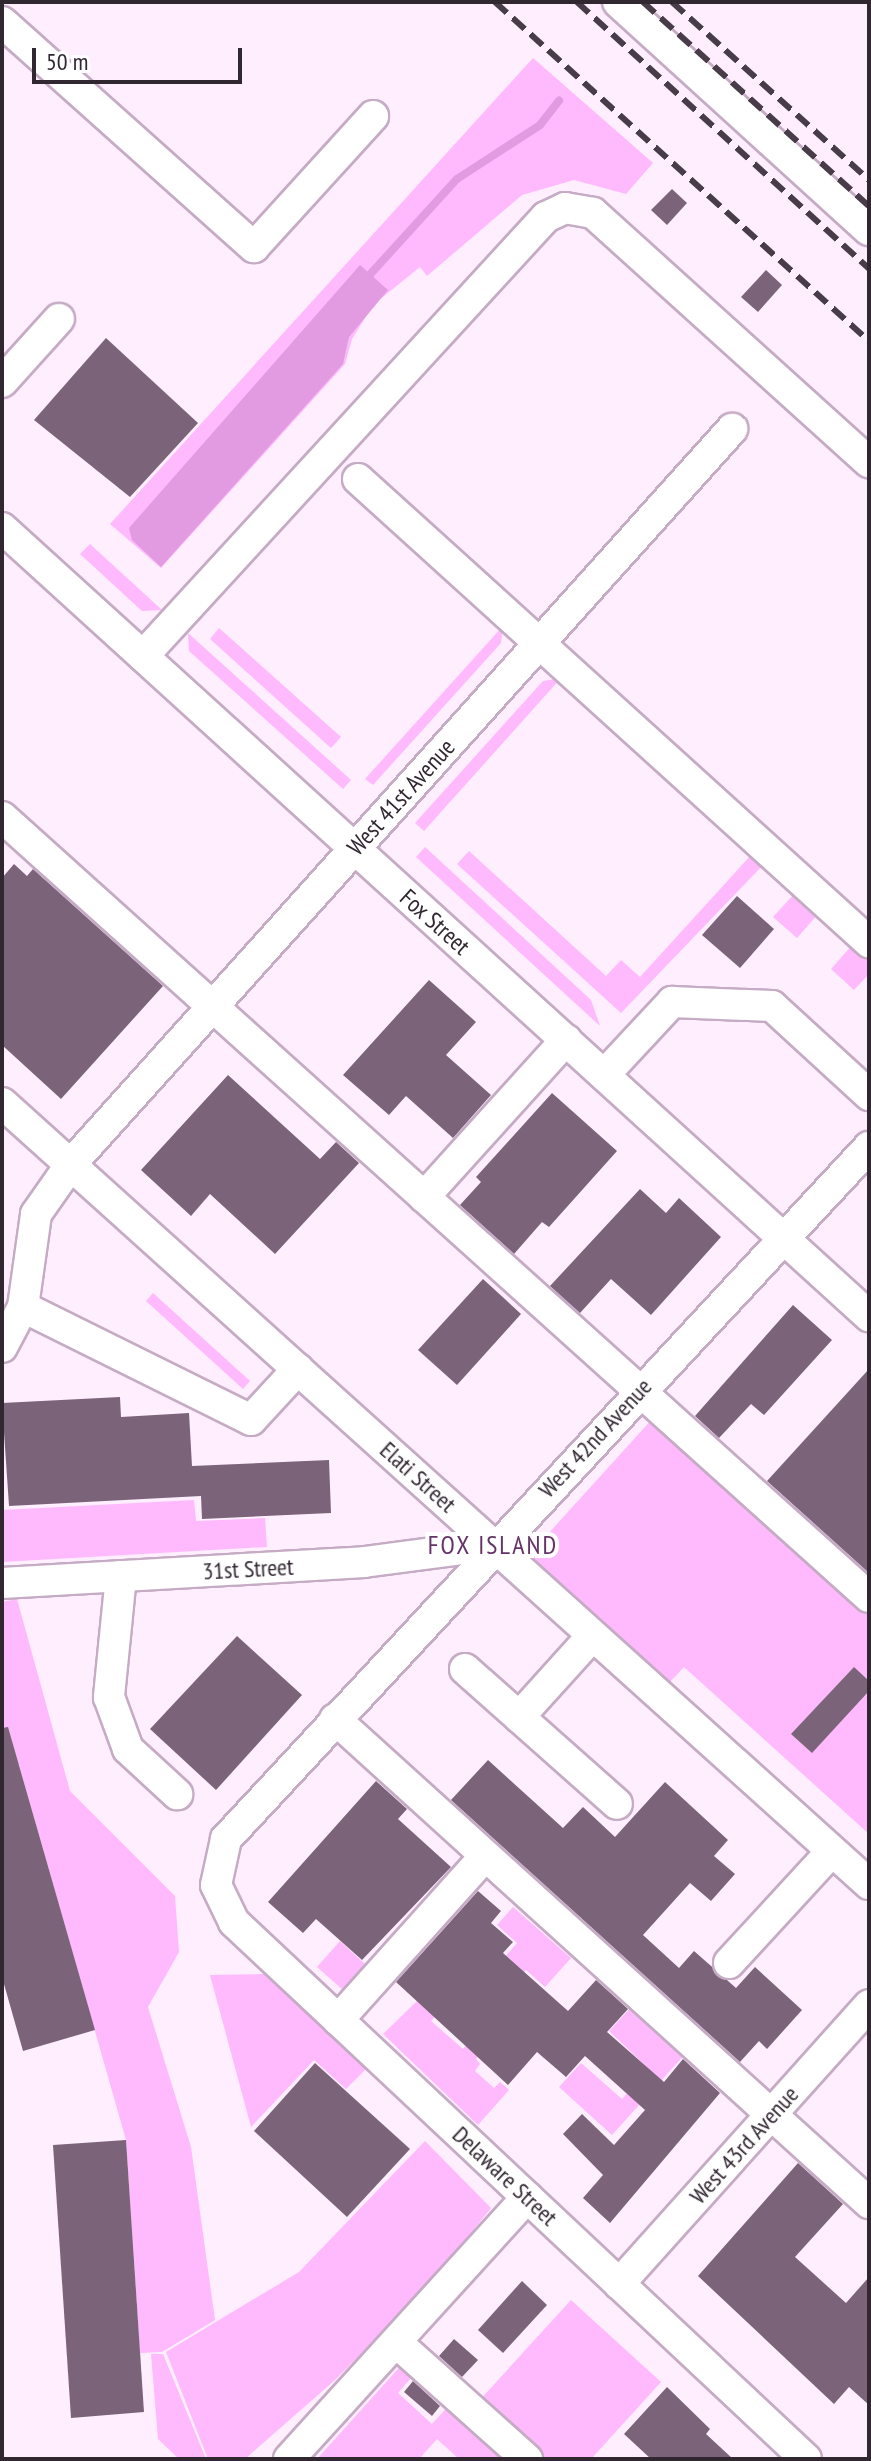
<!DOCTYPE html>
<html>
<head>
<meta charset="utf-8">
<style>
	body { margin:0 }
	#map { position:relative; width:871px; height:2461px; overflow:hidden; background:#ffeefe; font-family:"PT Sans Narrow",sans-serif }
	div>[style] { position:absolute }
	.green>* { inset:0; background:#febafc }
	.water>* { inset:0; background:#e29ae1 }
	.stream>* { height:8px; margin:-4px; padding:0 4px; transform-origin:4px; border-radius:4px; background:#e29ae1 }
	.building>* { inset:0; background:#7b647a }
	.roads { filter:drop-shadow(2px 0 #c5abc4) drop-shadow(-2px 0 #c5abc4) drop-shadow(0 2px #c5abc4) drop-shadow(0 -2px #c5abc4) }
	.minor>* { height:30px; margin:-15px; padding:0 15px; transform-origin:15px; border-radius:15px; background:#fff }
	.rail>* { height:6px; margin-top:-3px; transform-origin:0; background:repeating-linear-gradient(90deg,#473c47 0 16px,transparent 0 24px) }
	span { translate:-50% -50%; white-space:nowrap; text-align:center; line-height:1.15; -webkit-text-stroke:8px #fff; paint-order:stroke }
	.street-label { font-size:24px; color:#312731 }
	.neighbourhood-label { font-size:26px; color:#653365; letter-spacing:2px }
	.frame { position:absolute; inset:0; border:4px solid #312731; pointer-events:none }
	.scale { position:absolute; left:32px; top:48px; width:210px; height:36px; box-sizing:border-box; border:4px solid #312731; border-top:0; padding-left:10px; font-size:24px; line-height:28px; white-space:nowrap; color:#312731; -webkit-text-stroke:6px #fff; paint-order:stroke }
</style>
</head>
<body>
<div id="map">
	<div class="green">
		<div style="clip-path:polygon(533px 58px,653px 163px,626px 194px,574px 180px,522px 195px,427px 276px,420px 267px,373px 305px,352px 339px,345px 364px,161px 568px,110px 524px)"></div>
		<div style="clip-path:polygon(90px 544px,162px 610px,142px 611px,80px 554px)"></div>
		<div style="clip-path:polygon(503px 626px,501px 643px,373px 785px,365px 779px)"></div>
		<div style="clip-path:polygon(219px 628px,341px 737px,331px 748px,210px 639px)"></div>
		<div style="clip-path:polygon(188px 633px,351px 780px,343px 789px,189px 651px)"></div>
		<div style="clip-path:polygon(561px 678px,424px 831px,415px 823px,543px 681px)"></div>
		<div style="clip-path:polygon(425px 847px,591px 1000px,600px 1026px,416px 857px)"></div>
		<div style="clip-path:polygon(469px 851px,606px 976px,621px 960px,640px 977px,752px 854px,764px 864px,621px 1013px,457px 864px)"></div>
		<div style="clip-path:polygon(796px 892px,819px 913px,797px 938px,773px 917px)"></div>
		<div style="clip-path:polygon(853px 944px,869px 959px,869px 974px,854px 990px,831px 969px)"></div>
		<div style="clip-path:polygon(153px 1293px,250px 1381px,243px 1389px,146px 1301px)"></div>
		<div style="clip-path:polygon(654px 1417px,869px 1611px,869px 1834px,684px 1667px,669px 1683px,528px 1556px)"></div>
		<div style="clip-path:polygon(194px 1500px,196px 1521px,265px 1518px,267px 1547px,2px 1562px,2px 1510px)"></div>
		<div style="clip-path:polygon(17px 1599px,70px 1791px,175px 1896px,179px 1952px,148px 2007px,191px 2147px,215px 2320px,162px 2352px,140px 2353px,126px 2140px,19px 1765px,2px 1749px,2px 1602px)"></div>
		<div style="clip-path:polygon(513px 1907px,571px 1958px,545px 1987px,526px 1970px,487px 2014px,495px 1968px,517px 1943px,497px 1925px)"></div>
		<div style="clip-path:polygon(340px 1941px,366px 1965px,343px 1990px,317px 1967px)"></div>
		<div style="clip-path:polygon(448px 1971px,463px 1984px,431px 2021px,463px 2049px,491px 2018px,503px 2028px,476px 2059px,480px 2064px,475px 2071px,494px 2088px,500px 2082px,509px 2090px,478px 2125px,383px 2034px)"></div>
		<div style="clip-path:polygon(265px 1974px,366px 2069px,346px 2089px,314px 2060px,251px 2127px,210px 1975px)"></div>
		<div style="clip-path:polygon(634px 2004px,687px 2052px,612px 2135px,559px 2087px,581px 2063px,622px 2099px,649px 2069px,609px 2031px)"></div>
		<div style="clip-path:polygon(425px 2141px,491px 2208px,429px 2286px,335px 2380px,245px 2459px,208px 2459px,166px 2352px,299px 2272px)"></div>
		<div style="clip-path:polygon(571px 2300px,661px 2382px,591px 2459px,540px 2459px,478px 2402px)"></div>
		<div style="clip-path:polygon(151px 2354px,163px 2354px,206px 2459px,179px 2459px,158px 2439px)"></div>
		<div style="clip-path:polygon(406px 2360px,418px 2370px,398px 2393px,432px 2424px,453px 2401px,518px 2459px,459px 2459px,437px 2439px,419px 2459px,317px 2459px)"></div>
	</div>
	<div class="water">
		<div style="clip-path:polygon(360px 265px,388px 290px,349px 337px,343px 364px,161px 567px,132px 540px,129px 528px)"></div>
	</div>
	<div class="stream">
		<div style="left:365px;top:280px;width:137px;rotate:-47.7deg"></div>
		<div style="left:457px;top:179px;width:99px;rotate:-33deg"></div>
		<div style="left:540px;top:125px;width:31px;rotate:-52deg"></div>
	</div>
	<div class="building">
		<div style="clip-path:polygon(672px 189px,687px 203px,667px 225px,651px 210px)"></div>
		<div style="clip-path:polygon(766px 270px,782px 285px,758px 312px,741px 297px)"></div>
		<div style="clip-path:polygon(106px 338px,198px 423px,130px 497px,34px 420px)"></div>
		<div style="clip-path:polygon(14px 864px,27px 876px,33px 869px,163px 986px,61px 1099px,2px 1045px,2px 878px)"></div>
		<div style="clip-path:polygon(737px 896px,774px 929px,740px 968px,702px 935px)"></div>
		<div style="clip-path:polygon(429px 980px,476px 1022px,446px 1055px,491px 1095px,453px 1138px,406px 1096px,389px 1115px,343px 1075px)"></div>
		<div style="clip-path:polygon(228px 1075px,320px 1159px,336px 1142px,359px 1163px,275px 1254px,210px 1194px,191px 1216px,141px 1170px)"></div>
		<div style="clip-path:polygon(552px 1093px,617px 1151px,549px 1227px,542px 1222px,514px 1254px,460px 1205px,481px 1182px,476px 1177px)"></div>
		<div style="clip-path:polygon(640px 1189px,666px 1213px,679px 1198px,721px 1237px,651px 1315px,611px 1279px,580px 1313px,550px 1286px)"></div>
		<div style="clip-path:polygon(483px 1279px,521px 1314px,457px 1385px,418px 1350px)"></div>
		<div style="clip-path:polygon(793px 1305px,832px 1340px,764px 1415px,751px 1404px,719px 1438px,695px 1416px)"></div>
		<div style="clip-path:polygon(869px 1369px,869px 1573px,767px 1481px)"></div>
		<div style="clip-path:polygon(120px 1397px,121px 1417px,189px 1413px,192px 1466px,329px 1460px,331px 1513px,202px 1519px,201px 1496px,9px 1506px,2px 1403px)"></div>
		<div style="clip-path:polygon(237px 1636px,302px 1695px,216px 1790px,150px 1729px)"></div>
		<div style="clip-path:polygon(854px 1667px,869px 1681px,869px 1691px,812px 1753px,791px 1734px)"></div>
		<div style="clip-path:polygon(8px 1727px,95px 2030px,23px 2051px,2px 1977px,2px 1728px)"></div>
		<div style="clip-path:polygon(488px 1760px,563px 1828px,583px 1807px,615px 1837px,665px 1782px,728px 1840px,714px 1856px,735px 1874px,711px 1901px,690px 1883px,643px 1935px,679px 1968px,694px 1951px,736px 1988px,755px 1967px,802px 2010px,767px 2049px,759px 2041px,740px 2062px,451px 1800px)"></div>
		<div style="clip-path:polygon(376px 1781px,407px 1809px,398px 1819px,451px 1867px,362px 1960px,316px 1919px,303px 1933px,268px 1902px)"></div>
		<div style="clip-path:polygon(478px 1891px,501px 1911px,491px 1923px,513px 1942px,503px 1953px,568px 2011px,596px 1980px,628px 2009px,607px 2032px,664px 2082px,683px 2059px,720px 2093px,610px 2223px,583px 2198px,603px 2175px,563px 2134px,582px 2114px,614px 2145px,645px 2110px,585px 2056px,566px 2077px,537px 2052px,508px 2085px,396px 1982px)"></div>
		<div style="clip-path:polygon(315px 2063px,410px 2149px,347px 2217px,254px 2131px)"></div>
		<div style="clip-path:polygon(126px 2140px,144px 2412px,71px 2418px,53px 2145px)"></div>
		<div style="clip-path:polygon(798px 2163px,843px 2204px,795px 2257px,846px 2303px,869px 2277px,869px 2405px,849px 2387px,834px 2404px,698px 2276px)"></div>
		<div style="clip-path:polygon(522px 2281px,547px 2305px,503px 2353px,478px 2330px)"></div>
		<div style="clip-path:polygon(454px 2339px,478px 2360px,462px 2377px,439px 2356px)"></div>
		<div style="clip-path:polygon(413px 2381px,440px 2406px,432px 2416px,404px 2392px)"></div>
		<div style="clip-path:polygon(667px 2387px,710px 2429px,706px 2434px,733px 2459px,651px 2459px,624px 2434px)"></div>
	</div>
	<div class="roads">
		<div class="minor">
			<div style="left:618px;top:2px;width:339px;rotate:42.3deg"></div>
			<div style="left:2px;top:22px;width:338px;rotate:41.8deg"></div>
			<div style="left:254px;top:247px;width:177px;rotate:-47.7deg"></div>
			<div style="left:2px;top:382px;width:85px;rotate:-47.9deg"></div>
			<div style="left:358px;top:479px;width:690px;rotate:42.18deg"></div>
			<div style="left:2px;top:528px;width:1172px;rotate:42.27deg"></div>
			<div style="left:143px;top:656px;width:596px;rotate:-47.45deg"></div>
			<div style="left:546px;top:217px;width:21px;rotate:-25deg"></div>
			<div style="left:565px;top:208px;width:28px;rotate:10deg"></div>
			<div style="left:593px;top:213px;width:372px;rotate:42.1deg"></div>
			<div style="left:2px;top:817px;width:1166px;rotate:41.98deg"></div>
			<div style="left:604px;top:1075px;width:100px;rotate:-47deg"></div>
			<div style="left:672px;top:1002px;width:100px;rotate:2.3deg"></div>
			<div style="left:772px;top:1006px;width:132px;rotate:42.5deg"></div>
			<div style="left:2px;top:1103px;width:1167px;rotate:42.01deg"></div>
			<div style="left:424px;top:1197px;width:212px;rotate:-47.9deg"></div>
			<div style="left:2px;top:1347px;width:45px;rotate:-62.3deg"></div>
			<div style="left:298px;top:1369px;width:69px;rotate:132.7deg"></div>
			<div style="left:251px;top:1420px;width:254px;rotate:-153.6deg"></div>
			<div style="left:23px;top:1307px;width:94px;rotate:-82deg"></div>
			<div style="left:36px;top:1214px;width:61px;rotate:-55deg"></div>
			<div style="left:71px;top:1164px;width:989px;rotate:-48.03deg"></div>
			<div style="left:121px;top:1576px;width:122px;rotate:95.7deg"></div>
			<div style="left:109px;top:1697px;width:55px;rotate:69.9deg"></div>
			<div style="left:128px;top:1749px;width:67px;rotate:42.6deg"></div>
			<div style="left:2px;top:1583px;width:363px;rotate:-3.3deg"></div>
			<div style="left:364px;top:1562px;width:130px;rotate:-7.5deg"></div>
			<div style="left:465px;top:1669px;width:203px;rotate:41.6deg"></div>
			<div style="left:519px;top:1717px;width:110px;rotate:-47.9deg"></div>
			<div style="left:335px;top:1719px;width:721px;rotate:42.19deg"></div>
			<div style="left:729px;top:1963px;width:152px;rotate:-47.4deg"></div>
			<div style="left:338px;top:2020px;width:220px;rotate:-48.1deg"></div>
			<div style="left:619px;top:2284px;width:375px;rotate:-48.1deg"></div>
			<div style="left:396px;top:2342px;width:176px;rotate:41.8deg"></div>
			<div style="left:289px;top:2459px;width:354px;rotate:-47.7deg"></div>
			<div style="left:806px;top:2459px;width:785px;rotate:-136.81deg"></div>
			<div style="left:234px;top:1922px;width:41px;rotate:-115.9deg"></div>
			<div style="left:216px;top:1885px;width:47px;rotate:-77.7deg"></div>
			<div style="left:226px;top:1839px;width:945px;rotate:-47.1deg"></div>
		</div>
	</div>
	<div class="rail">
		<div style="left:495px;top:2px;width:505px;rotate:42.19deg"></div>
		<div style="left:577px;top:2px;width:396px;rotate:42.4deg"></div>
		<div style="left:643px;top:2px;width:304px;rotate:42.1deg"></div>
		<div style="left:672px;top:2px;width:266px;rotate:42.1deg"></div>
	</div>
	<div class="street-label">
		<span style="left:401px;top:797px;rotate:-48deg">West 41st Avenue</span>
		<span style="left:435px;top:922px;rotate:42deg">Fox Street</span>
		<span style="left:595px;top:1438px;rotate:-47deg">West 42nd Avenue</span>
		<span style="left:418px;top:1477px;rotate:42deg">Elati Street</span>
		<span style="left:248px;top:1569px;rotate:-3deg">31st Street</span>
		<span style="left:744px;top:2145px;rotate:-48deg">West 43rd Avenue</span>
		<span style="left:505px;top:2176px;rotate:43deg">Delaware Street</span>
	</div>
	<div class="neighbourhood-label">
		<span style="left:493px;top:1545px">FOX ISLAND</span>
	</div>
	<div class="frame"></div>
	<div class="scale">50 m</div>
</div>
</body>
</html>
